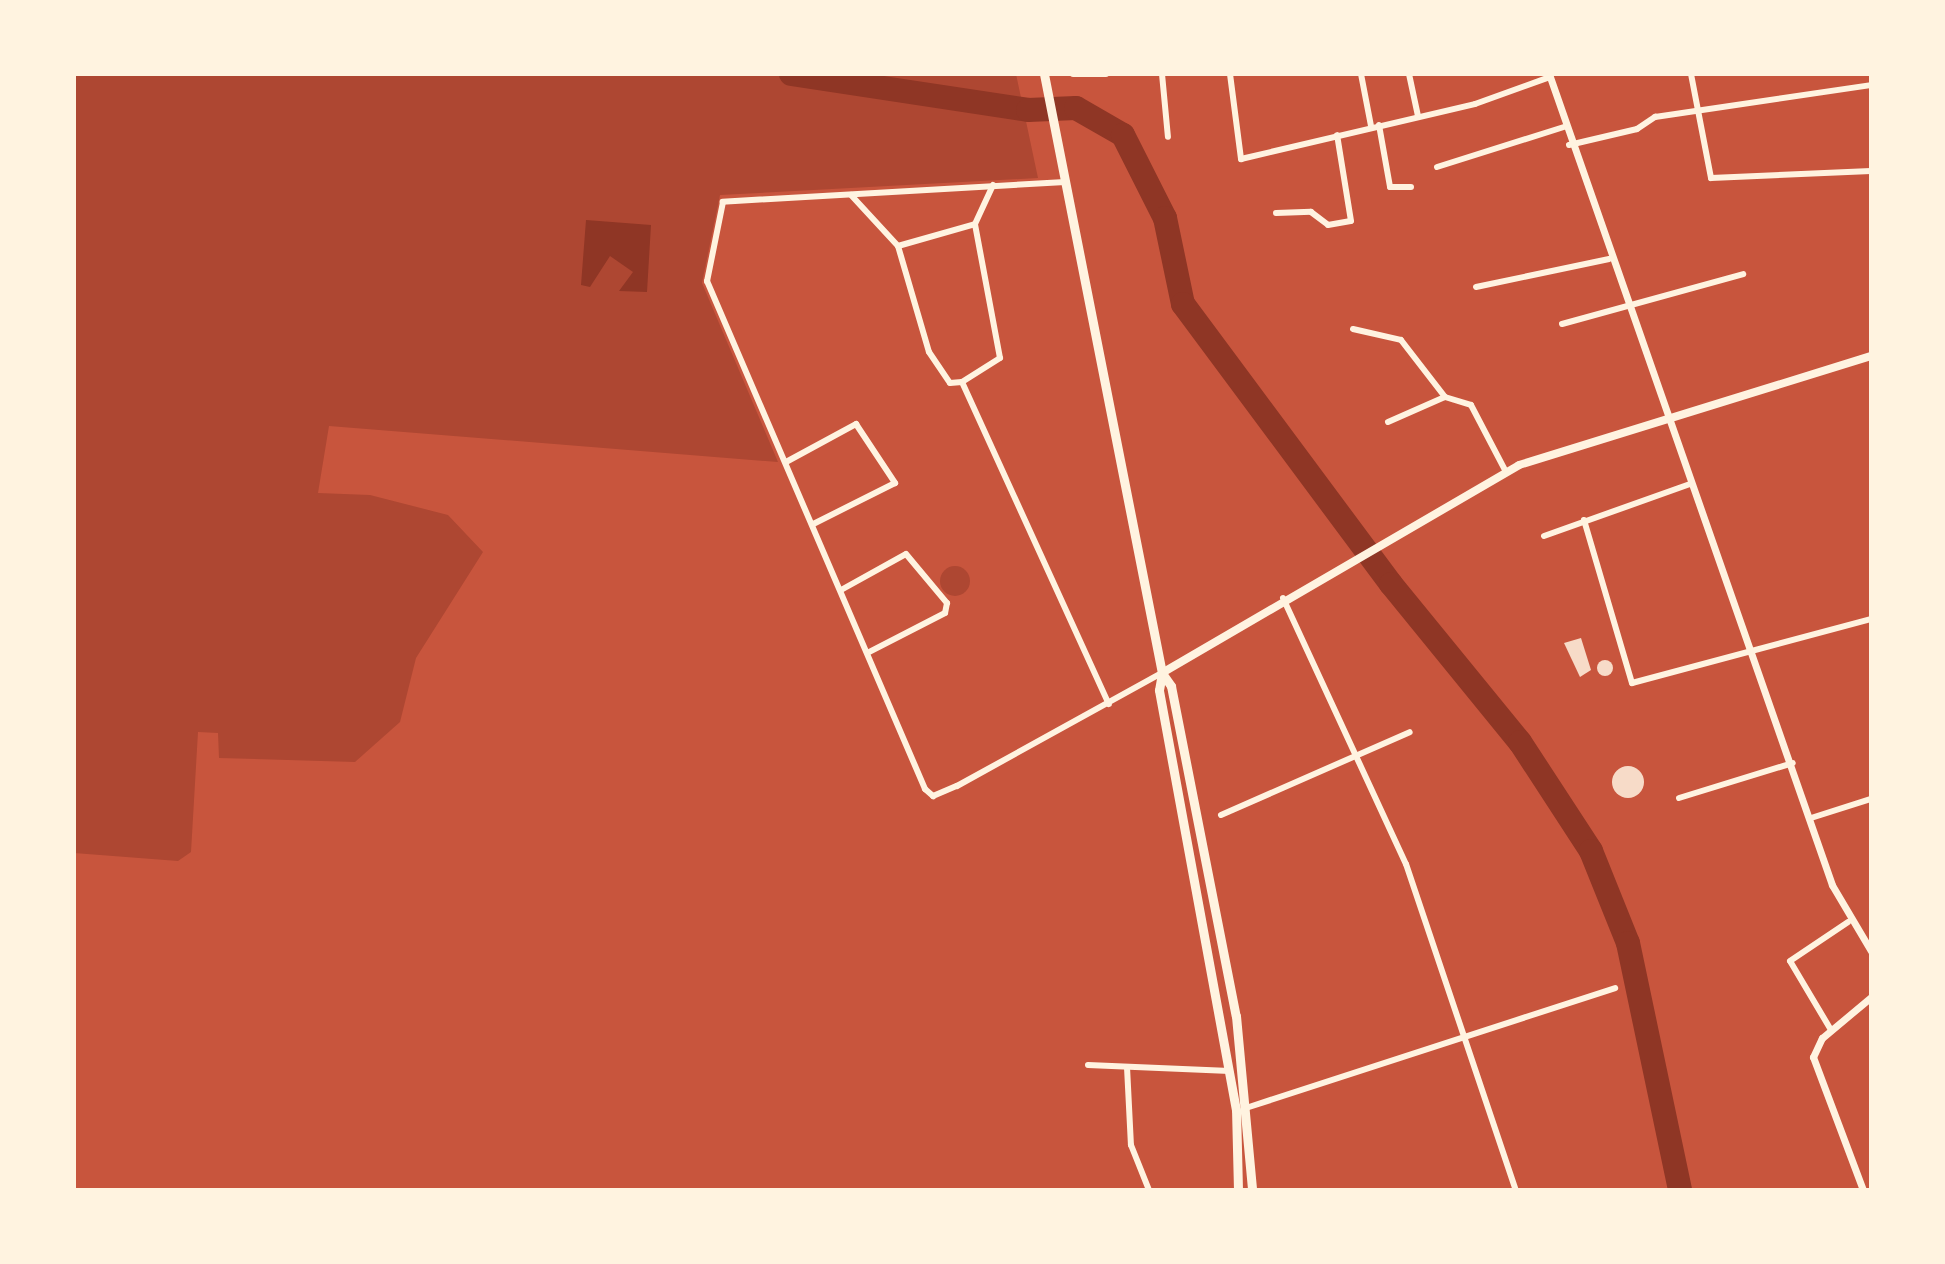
<!DOCTYPE html>
<html>
<head>
<meta charset="utf-8">
<style>
	body { margin:0 }
	#map { position:relative; width:1945px; height:1264px; overflow:hidden; background:#c8553d; font-family:Quicksand,sans-serif }
	div>[style] { position:absolute }
	.green>* { inset:0; background:#ae4732 }
	.round { border-radius:50% }
	.water>* { inset:0; background:#8f3625 }
	.river>* { height:24px; margin:-12px; padding:0 12px; transform-origin:12px; border-radius:12px; background:#8f3625 }
	.building>* { inset:0; background:#f7dbc8 }
	.minor>* { height:6px; margin:-3px; padding:0 3px; transform-origin:3px; border-radius:3px; background:#fff3e0 }
	.tertiary>* { height:7px; margin:-3.5px; padding:0 3.5px; transform-origin:3.5px; border-radius:3.5px; background:#fff3e0 }
	.secondary>* { height:8px; margin:-4px; padding:0 4px; transform-origin:4px; border-radius:4px; background:#fff3e0 }
	.primary>* { height:9px; margin:-4.5px; padding:0 4.5px; transform-origin:4.5px; border-radius:4.5px; background:#fff3e0 }
	span { translate:-50% -50%; white-space:nowrap; text-align:center; line-height:1.15; -webkit-text-stroke:8px #fff3e0; paint-order:stroke }
	.frame { position:absolute; inset:0; border:76px solid #fff3e0; pointer-events:none }
</style>
</head>
<body>
<div id="map">
	<div class="green">
		<div style="clip-path:polygon(74px 74px,1016px 74px,1038px 178px,720px 195px,702px 283px,778px 462px,329px 426px,318px 493px,370px 495px,448px 515px,483px 552px,416px 658px,400px 722px,355px 762px,219px 758px,218px 733px,198px 732px,191px 852px,178px 861px,74px 853px)"></div>
		<div class="round" style="left:940px;top:566px;width:30px;height:30px"></div>
	</div>
	<div class="water">
		<div style="clip-path:polygon(586px 220px,651px 225px,647px 292px,619px 291px,633px 272px,610px 256px,590px 287px,581px 285px)"></div>
	</div>
	<div class="river">
		<div style="left:791px;top:74px;width:240px;rotate:8.6deg"></div>
		<div style="left:1028px;top:110px;width:48px;rotate:-2.4deg"></div>
		<div style="left:1076px;top:108px;width:54px;rotate:29.9deg"></div>
		<div style="left:1123px;top:135px;width:93px;rotate:63.2deg"></div>
		<div style="left:1165px;top:218px;width:88px;rotate:78.2deg"></div>
		<div style="left:1183px;top:304px;width:349px;rotate:53.4deg"></div>
		<div style="left:1391px;top:584px;width:204px;rotate:50.8deg"></div>
		<div style="left:1520px;top:742px;width:130px;rotate:56.9deg"></div>
		<div style="left:1591px;top:851px;width:99px;rotate:68.1deg"></div>
		<div style="left:1628px;top:943px;width:252px;rotate:78.1deg"></div>
	</div>
	<div class="building">
		<div style="clip-path:polygon(1581px 638px,1591px 670px,1580px 677px,1564px 643px)"></div>
		<div class="round" style="left:1597px;top:660px;width:16px;height:16px"></div>
		<div class="round" style="left:1612px;top:766px;width:32px;height:32px"></div>
	</div>
	<div class="minor">
		<div style="left:1073px;top:74px;width:33px"></div>
		<div style="left:1162px;top:74px;width:63px;rotate:84.6deg"></div>
		<div style="left:1230px;top:74px;width:86px;rotate:82.6deg"></div>
		<div style="left:1241px;top:159px;width:240px;rotate:-13.2deg"></div>
		<div style="left:1475px;top:104px;width:80px;rotate:-19.8deg"></div>
		<div style="left:1361px;top:74px;width:53px;rotate:79.1deg"></div>
		<div style="left:1409px;top:74px;width:43px;rotate:77.9deg"></div>
		<div style="left:1691px;top:74px;width:106px;rotate:79.1deg"></div>
		<div style="left:1711px;top:178px;width:160px;rotate:-2.5deg"></div>
		<div style="left:1379px;top:125px;width:63px;rotate:79.9deg"></div>
		<div style="left:1390px;top:187px;width:21px"></div>
		<div style="left:1569px;top:145px;width:70px;rotate:-13.2deg"></div>
		<div style="left:1637px;top:129px;width:22px;rotate:-34deg"></div>
		<div style="left:1655px;top:117px;width:218px;rotate:-8.4deg"></div>
		<div style="left:1437px;top:167px;width:133px;rotate:-17.5deg"></div>
		<div style="left:1065px;top:182px;width:343px;rotate:176.7deg"></div>
		<div style="left:723px;top:202px;width:81px;rotate:101.4deg"></div>
		<div style="left:707px;top:281px;width:553px;rotate:66.77deg"></div>
		<div style="left:925px;top:789px;width:11px;rotate:41deg"></div>
		<div style="left:933px;top:796px;width:26px;rotate:-23deg"></div>
		<div style="left:957px;top:786px;width:234px;rotate:-28.9deg"></div>
		<div style="left:851px;top:195px;width:69px;rotate:47.3deg"></div>
		<div style="left:898px;top:246px;width:110px;rotate:73.7deg"></div>
		<div style="left:929px;top:352px;width:37px;rotate:56deg"></div>
		<div style="left:950px;top:383px;width:12px;rotate:-5deg"></div>
		<div style="left:962px;top:382px;width:45px;rotate:-32.3deg"></div>
		<div style="left:1000px;top:358px;width:136px;rotate:-100.6deg"></div>
		<div style="left:975px;top:224px;width:43px;rotate:-65.2deg"></div>
		<div style="left:1276px;top:213px;width:35px;rotate:-2deg"></div>
		<div style="left:1311px;top:212px;width:21px;rotate:37deg"></div>
		<div style="left:1328px;top:225px;width:23px;rotate:-10deg"></div>
		<div style="left:1351px;top:221px;width:87px;rotate:-99.2deg"></div>
		<div style="left:898px;top:246px;width:80px;rotate:-15.9deg"></div>
		<div style="left:1476px;top:287px;width:136px;rotate:-11.9deg"></div>
		<div style="left:1562px;top:324px;width:188px;rotate:-15.4deg"></div>
		<div style="left:1353px;top:329px;width:49px;rotate:12.9deg"></div>
		<div style="left:1401px;top:340px;width:72px;rotate:52.3deg"></div>
		<div style="left:1445px;top:397px;width:27px;rotate:17deg"></div>
		<div style="left:1471px;top:405px;width:76px;rotate:62.4deg"></div>
		<div style="left:962px;top:382px;width:354px;rotate:65.5deg"></div>
		<div style="left:1388px;top:422px;width:62px;rotate:-23.7deg"></div>
		<div style="left:786px;top:462px;width:80px;rotate:-28.5deg"></div>
		<div style="left:856px;top:424px;width:71px;rotate:56.5deg"></div>
		<div style="left:895px;top:483px;width:92px;rotate:153.4deg"></div>
		<div style="left:1584px;top:520px;width:170px;rotate:73.6deg"></div>
		<div style="left:1632px;top:683px;width:247px;rotate:-15deg"></div>
		<div style="left:1544px;top:536px;width:155px;rotate:-19.6deg"></div>
		<div style="left:841px;top:590px;width:74px;rotate:-29deg"></div>
		<div style="left:906px;top:554px;width:64px;rotate:50.1deg"></div>
		<div style="left:947px;top:603px;width:10px;rotate:101deg"></div>
		<div style="left:945px;top:613px;width:85px;rotate:152.8deg"></div>
		<div style="left:1283px;top:598px;width:293px;rotate:65.2deg"></div>
		<div style="left:1406px;top:864px;width:344px;rotate:71.4deg"></div>
		<div style="left:1679px;top:798px;width:119px;rotate:-17.1deg"></div>
		<div style="left:1221px;top:815px;width:206px;rotate:-23.7deg"></div>
		<div style="left:1811px;top:818px;width:63px;rotate:-17.6deg"></div>
		<div style="left:1831px;top:1030px;width:80px;rotate:-120.7deg"></div>
		<div style="left:1790px;top:961px;width:70px;rotate:-33.9deg"></div>
		<div style="left:1088px;top:1065px;width:142px;rotate:2.4deg"></div>
		<div style="left:1127px;top:1067px;width:78px;rotate:87.1deg"></div>
		<div style="left:1131px;top:1145px;width:48px;rotate:68.2deg"></div>
		<div style="left:1249px;top:1107px;width:385px;rotate:-18deg"></div>
	</div>
	<div class="tertiary">
		<div style="left:1549px;top:74px;width:859px;rotate:70.76deg"></div>
		<div style="left:1832px;top:885px;width:77px;rotate:59.4deg"></div>
		<div style="left:1863px;top:1190px;width:142px;rotate:-110.6deg"></div>
		<div style="left:1813px;top:1057px;width:21px;rotate:-65deg"></div>
		<div style="left:1822px;top:1038px;width:64px;rotate:-39.9deg"></div>
	</div>
	<div class="secondary">
		<div style="left:1162px;top:673px;width:413px;rotate:-30.2deg"></div>
		<div style="left:1519px;top:465px;width:368px;rotate:-17.2deg"></div>
	</div>
	<div class="primary">
		<div style="left:1044px;top:74px;width:611px;rotate:78.86deg"></div>
		<div style="left:1238px;top:1190px;width:80px;rotate:-91.4deg"></div>
		<div style="left:1236px;top:1110px;width:427px;rotate:-100.4deg"></div>
		<div style="left:1159px;top:690px;width:17px;rotate:-80deg"></div>
		<div style="left:1162px;top:673px;width:16px;rotate:55deg"></div>
		<div style="left:1171px;top:686px;width:336px;rotate:78.9deg"></div>
		<div style="left:1236px;top:1016px;width:175px;rotate:84.7deg"></div>
	</div>
	<div class="frame"></div>
</div>
</body>
</html>
